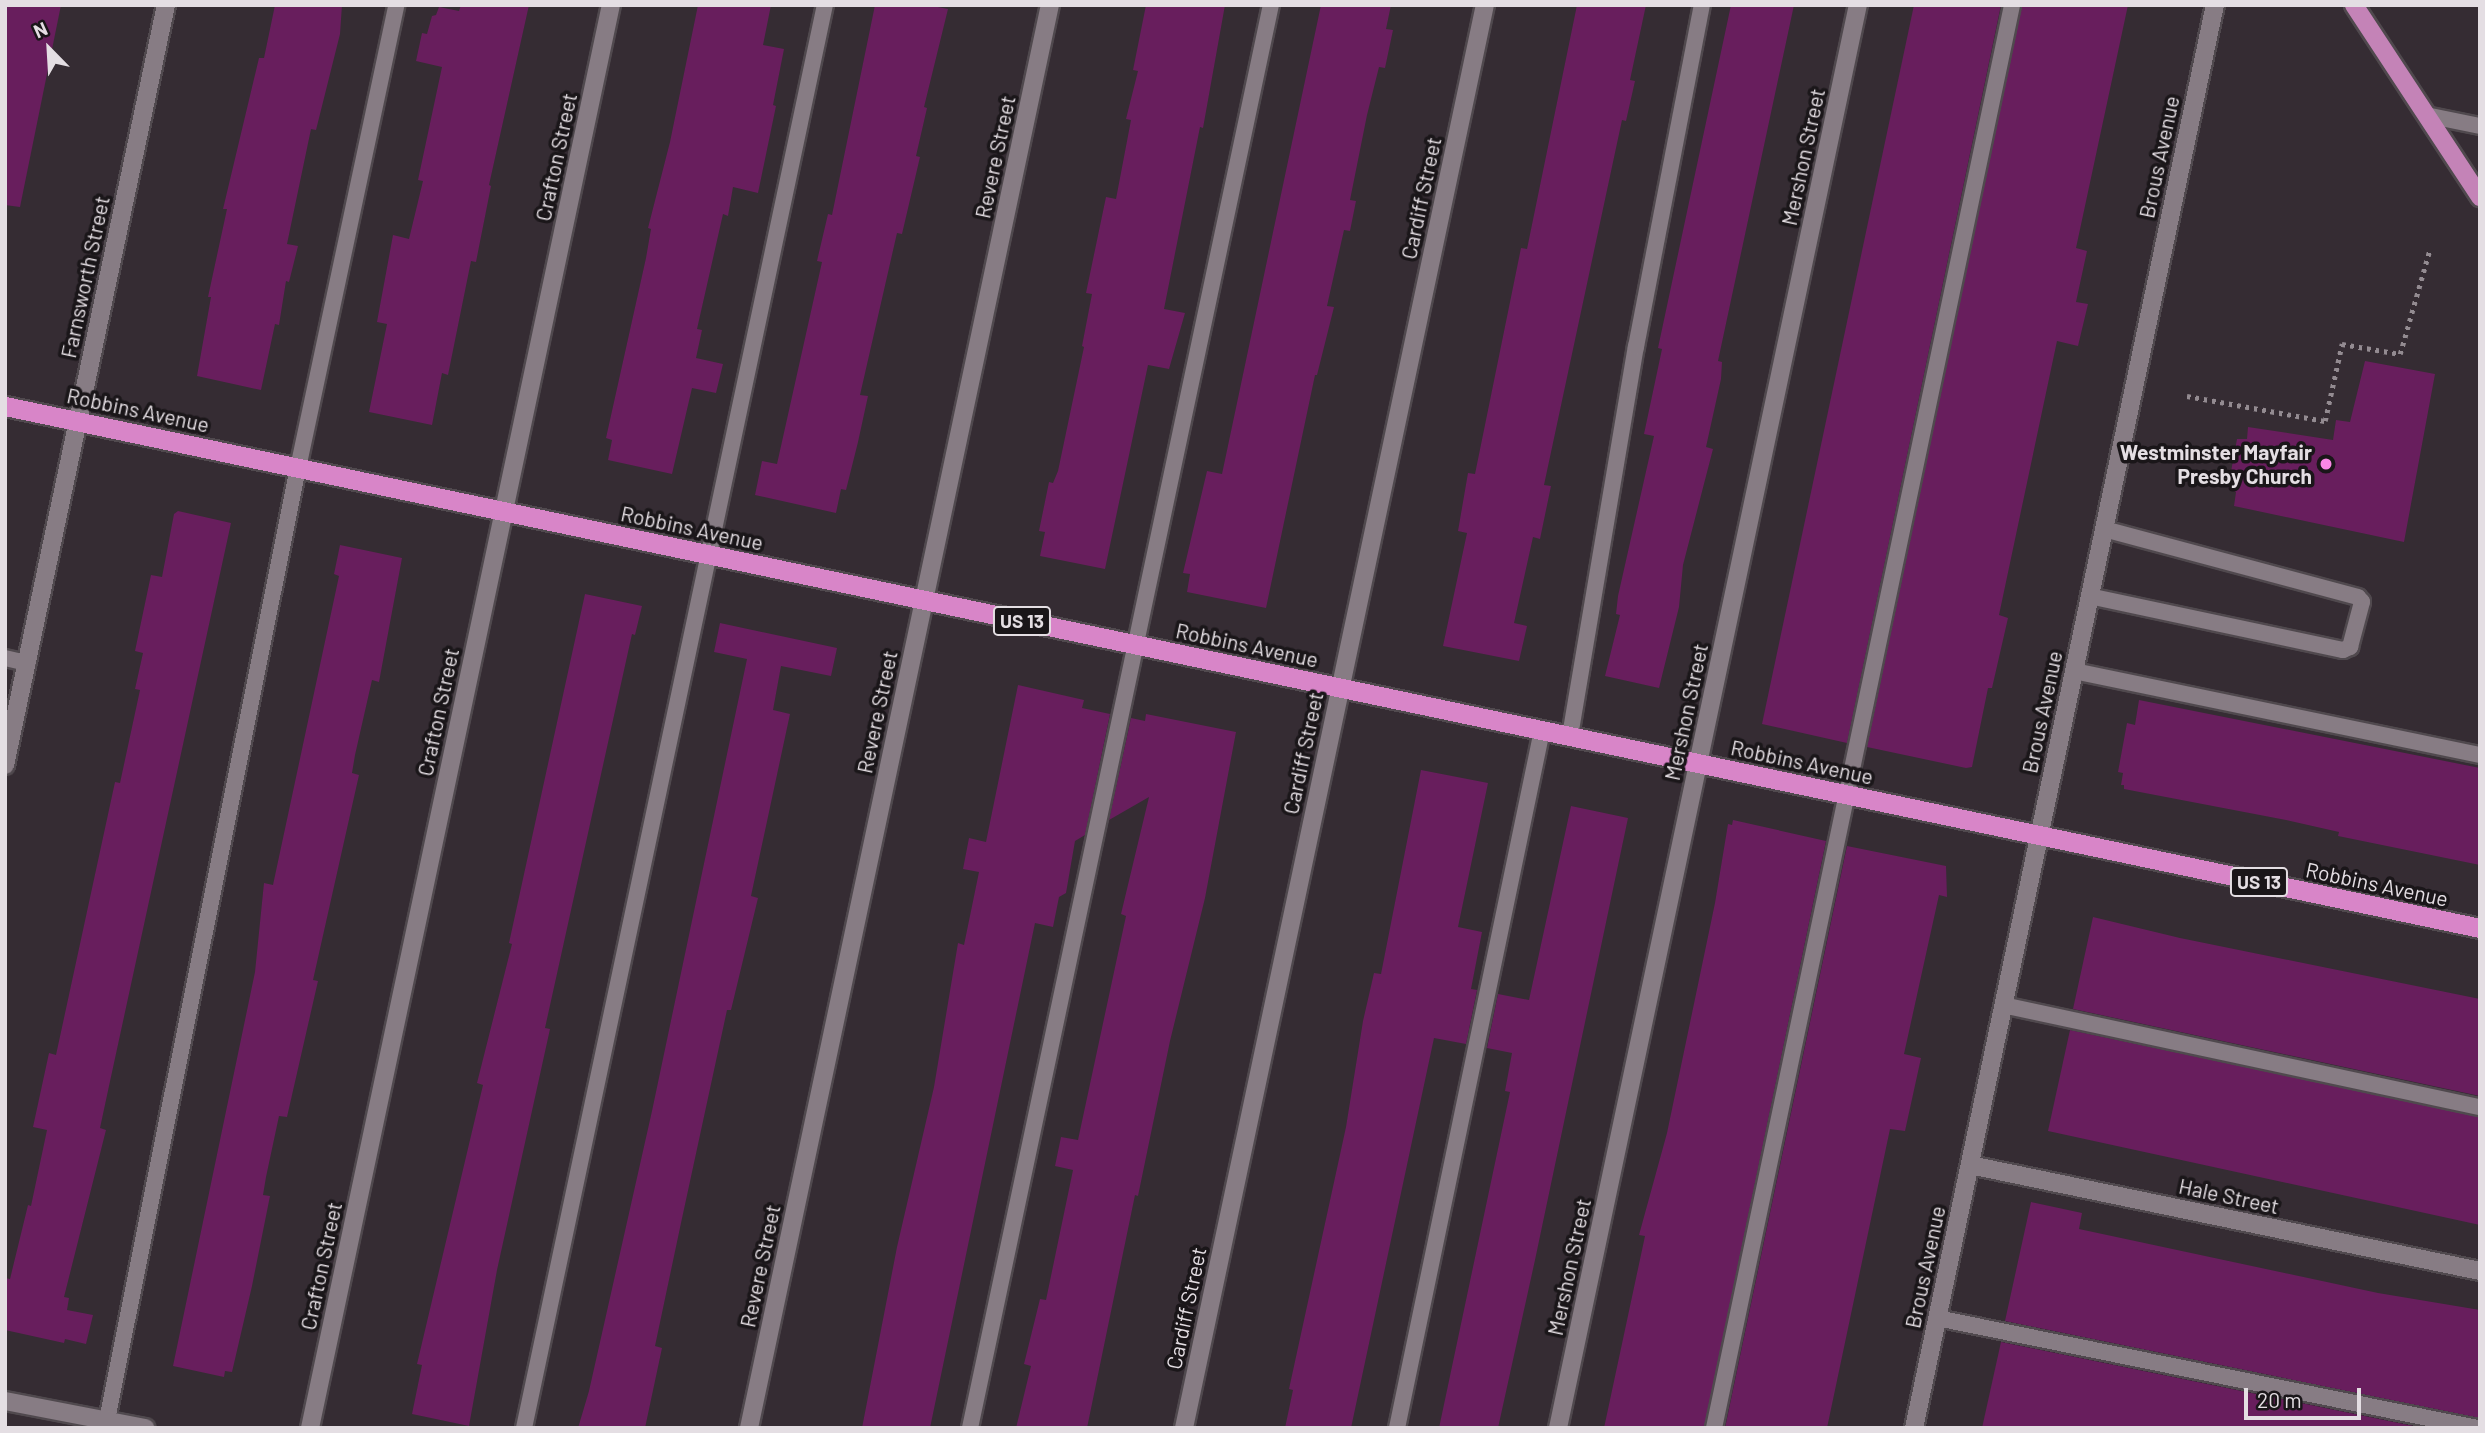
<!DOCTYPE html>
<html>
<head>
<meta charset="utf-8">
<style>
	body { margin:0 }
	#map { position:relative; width:2485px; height:1433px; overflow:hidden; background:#352c33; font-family:Barlow,sans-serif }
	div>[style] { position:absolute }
	.building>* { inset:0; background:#681e5d }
	.path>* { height:4.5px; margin-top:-2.25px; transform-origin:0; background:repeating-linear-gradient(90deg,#938b91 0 3.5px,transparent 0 8.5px) }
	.roads { filter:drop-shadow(2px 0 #50494e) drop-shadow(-2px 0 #50494e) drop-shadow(0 2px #50494e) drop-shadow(0 -2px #50494e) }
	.service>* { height:16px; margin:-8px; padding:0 8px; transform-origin:8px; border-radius:8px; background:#877c84 }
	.minor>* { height:18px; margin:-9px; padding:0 9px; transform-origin:9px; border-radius:9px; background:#877c84 }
	.tertiary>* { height:18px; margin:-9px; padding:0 9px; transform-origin:9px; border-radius:9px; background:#877c84 }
	.primary>* { height:18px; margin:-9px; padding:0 9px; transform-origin:9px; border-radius:9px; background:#c483b7 }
	.trunk>* { height:19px; margin:-9.5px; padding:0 9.5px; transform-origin:9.5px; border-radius:9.5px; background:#d885c8 }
	.dots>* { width:19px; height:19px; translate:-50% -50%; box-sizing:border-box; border:4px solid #1a1619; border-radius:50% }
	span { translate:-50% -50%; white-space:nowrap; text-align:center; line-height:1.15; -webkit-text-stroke:7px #1a1619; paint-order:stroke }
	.shield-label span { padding:2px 5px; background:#1a1619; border:2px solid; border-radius:5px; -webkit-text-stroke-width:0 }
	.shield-label { font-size:19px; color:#e4dee3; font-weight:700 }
	.street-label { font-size:21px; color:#e4dee3 }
	.poi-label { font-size:21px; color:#e4dee3; font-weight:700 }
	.right { translate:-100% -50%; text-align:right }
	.frame { position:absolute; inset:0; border:7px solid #e4dee3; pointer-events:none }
	.north { position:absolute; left:14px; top:14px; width:70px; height:70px; -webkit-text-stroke:5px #1a1619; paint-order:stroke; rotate:336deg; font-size:19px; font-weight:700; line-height:28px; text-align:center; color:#e4dee3 }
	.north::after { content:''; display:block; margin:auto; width:24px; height:32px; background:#e4dee3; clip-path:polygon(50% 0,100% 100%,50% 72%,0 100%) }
	.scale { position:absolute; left:2244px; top:1388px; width:117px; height:32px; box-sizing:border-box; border:4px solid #e4dee3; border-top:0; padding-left:9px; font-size:21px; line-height:24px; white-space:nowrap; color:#e4dee3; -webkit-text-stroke:5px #1a1619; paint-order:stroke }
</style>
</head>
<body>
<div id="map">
	<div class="building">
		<div style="clip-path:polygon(5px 5px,61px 5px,20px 207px,5px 205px)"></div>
		<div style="clip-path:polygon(275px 5px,342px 5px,340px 34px,316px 130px,311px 129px,287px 244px,298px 246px,289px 282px,286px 281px,279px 325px,275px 324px,261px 390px,197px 376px,211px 297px,208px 297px,227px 209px,223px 209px,259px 58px,264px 58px)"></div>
		<div style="clip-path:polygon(461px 5px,529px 5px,489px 185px,491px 186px,476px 262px,471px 261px,448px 375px,442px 373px,432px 425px,369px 412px,387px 324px,377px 322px,393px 235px,409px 239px,423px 181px,418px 180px,442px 67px,416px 61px,422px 33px,427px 34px,432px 16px,436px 15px,439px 7px,459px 11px)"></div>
		<div style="clip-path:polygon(698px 5px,771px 5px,763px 45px,784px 49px,773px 105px,776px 106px,758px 193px,733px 187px,728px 216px,723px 214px,697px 329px,702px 330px,696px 358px,723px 364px,716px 393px,692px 388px,672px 474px,608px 460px,612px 440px,606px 438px,646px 258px,651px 229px,648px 228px,670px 142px)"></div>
		<div style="clip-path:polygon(875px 5px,927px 5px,948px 9px,924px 107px,927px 108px,916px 156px,920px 157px,902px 234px,897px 233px,860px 395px,868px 396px,858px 442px,846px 490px,841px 489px,836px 513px,755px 495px,762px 461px,777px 464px,822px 262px,817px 261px,828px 214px,832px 215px)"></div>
		<div style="clip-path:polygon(1146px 5px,1225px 5px,1203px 128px,1200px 127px,1164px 309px,1185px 313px,1169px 369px,1148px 365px,1105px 569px,1040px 556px,1045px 532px,1039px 531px,1049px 482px,1053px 483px,1058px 471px,1084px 347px,1082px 346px,1092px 294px,1086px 293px,1106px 197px,1116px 199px,1131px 120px,1126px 119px,1138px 71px,1133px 70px)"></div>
		<div style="clip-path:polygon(1321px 5px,1391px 5px,1386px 29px,1393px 30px,1385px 68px,1379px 67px,1367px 115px,1350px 200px,1356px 201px,1350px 231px,1344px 230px,1327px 306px,1334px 307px,1317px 375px,1315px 375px,1266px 608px,1187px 592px,1190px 574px,1183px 573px,1207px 471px,1222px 474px)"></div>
		<div style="clip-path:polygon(1577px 5px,1646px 5px,1630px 80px,1635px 81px,1626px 121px,1622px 120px,1544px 485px,1551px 486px,1540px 539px,1533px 537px,1514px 623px,1527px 626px,1519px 661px,1443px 646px,1467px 533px,1458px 531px,1468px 473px,1475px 474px,1521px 248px,1527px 249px)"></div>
		<div style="clip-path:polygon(1731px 5px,1794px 5px,1718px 361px,1722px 362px,1721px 379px,1706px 447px,1713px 449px,1683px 565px,1679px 607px,1659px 688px,1605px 676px,1620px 615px,1616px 614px,1618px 596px,1654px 436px,1644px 434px,1662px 349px,1658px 348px)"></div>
		<div style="clip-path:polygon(1914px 5px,2001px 5px,1847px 743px,1762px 724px)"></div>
		<div style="clip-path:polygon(2022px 5px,2128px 5px,2076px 248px,2087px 251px,2076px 302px,2088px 304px,2078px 346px,2057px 341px,1999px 615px,2008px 618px,1992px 688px,1988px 688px,1972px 767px,1966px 768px,1867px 747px)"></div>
		<div style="clip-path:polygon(2365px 361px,2435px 374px,2404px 542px,2234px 506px,2236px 492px,2228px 488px,2237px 439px,2247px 439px,2248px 427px,2333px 440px,2336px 420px,2350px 422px)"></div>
		<div style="clip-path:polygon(178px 511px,231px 523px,109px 1086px,100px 1128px,106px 1130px,64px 1297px,69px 1298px,67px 1310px,93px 1315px,86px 1344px,65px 1339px,64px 1343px,5px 1330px,5px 1278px,10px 1279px,28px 1205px,31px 1206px,47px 1130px,33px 1127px,49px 1053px,56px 1055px,115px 782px,120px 783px,140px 690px,135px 689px,143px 653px,135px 651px,151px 575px,162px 577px,174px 514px)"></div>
		<div style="clip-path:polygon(340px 545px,402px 558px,379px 682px,372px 680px,355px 755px,352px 773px,359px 775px,313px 980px,318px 981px,287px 1117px,279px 1116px,266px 1177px,263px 1195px,270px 1196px,252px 1286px,232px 1372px,225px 1371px,224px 1377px,173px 1366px,255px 972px,264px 883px,273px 885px,339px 576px,334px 574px)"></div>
		<div style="clip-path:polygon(585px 594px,642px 606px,635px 635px,632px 634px,545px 1028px,550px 1029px,497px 1270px,469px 1426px,412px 1414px,422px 1365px,417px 1364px,483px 1085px,477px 1083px,512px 944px,509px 943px)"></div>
		<div style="clip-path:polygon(720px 623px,837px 648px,831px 676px,781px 666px,773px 710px,790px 714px,751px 896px,758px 898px,731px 1010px,727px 1010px,681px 1223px,655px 1346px,662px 1348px,645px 1428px,578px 1428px,589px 1391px,652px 1111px,747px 659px,714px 652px)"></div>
		<div style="clip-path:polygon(1018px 685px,1084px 700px,1082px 708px,1110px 714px,1085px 835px,1075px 841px,1066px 893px,1059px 897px,1053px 927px,1035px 923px,930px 1428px,862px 1428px,897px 1247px,934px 1087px,958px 943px,964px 945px,979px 872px,963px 869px,969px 838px,986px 842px)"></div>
		<div style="clip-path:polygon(2139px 700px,2480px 768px,2480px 865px,2338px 836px,2339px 832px,2286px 820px,2124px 789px,2124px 785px,2121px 785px,2123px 773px,2118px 772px,2127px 723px,2135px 725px)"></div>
		<div style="clip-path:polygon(1146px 714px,1236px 732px,1205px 898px,1170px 1041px,1138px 1196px,1135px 1195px,1087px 1428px,1016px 1428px,1031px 1366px,1024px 1364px,1040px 1299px,1046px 1300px,1073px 1170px,1055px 1166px,1061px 1137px,1078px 1140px,1126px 916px,1121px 914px,1149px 797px,1109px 820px,1131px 718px,1145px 721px)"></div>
		<div style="clip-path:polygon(1421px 770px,1488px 783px,1458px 927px,1482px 932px,1471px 989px,1477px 990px,1466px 1044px,1434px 1038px,1351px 1428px,1285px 1428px,1293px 1390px,1289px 1389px,1346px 1127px,1363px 1021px,1374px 973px,1381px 974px)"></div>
		<div style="clip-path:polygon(1571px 806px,1628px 818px,1535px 1260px,1498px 1428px,1439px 1428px,1510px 1092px,1505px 1091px,1512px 1053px,1487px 1048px,1498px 994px,1529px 1000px)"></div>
		<div style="clip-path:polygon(1733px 820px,1826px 841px,1704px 1428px,1604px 1428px,1645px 1236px,1639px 1235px,1667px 1133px,1715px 903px,1728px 824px,1732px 825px)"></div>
		<div style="clip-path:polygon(1847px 846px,1946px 866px,1947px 897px,1939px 895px,1904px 1054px,1921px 1058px,1905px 1131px,1890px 1129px,1827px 1428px,1725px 1428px)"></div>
		<div style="clip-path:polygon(2093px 917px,2180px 938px,2480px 999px,2480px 1096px,2073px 1009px)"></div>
		<div style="clip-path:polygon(2070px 1030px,2480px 1117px,2480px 1225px,2048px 1131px)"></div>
		<div style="clip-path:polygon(2031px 1202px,2082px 1213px,2079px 1229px,2378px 1293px,2480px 1310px,2480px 1418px,2005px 1321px)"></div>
		<div style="clip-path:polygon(2001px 1342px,2423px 1428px,1982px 1428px)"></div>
	</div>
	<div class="path">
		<div style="left:2187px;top:396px;width:140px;rotate:10.3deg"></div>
		<div style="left:2325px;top:421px;width:79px;rotate:-77.6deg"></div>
		<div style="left:2342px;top:344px;width:59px;rotate:9.8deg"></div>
		<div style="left:2400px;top:354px;width:109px;rotate:-74.1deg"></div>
	</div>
	<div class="roads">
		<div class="service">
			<div style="left:2426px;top:115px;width:55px;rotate:11.5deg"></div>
			<div style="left:2089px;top:596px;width:260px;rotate:12deg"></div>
			<div style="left:2343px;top:650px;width:8px;rotate:-23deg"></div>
			<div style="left:2350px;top:647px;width:47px;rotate:-75.1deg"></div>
			<div style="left:2362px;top:602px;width:6px;rotate:-129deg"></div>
			<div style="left:2358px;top:597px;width:263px;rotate:-165deg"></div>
			<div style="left:5px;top:658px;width:23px;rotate:13deg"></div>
			<div style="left:2074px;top:671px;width:415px;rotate:11.7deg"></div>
			<div style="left:1570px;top:736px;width:395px;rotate:-80.4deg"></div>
			<div style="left:1636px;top:347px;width:348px;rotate:-79.1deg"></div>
			<div style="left:2003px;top:1005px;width:488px;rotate:12.1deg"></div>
			<div style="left:1937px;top:1318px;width:551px;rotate:11.51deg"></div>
			<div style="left:107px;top:1420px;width:971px;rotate:-78.66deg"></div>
			<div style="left:298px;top:468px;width:473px;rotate:-78deg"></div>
			<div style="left:524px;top:1428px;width:1454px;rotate:-78.06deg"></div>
			<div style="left:970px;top:1428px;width:1454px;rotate:-78.06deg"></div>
			<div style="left:1397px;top:1428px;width:713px;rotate:-78.26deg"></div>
			<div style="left:1714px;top:1428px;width:1454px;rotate:-78.17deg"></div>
		</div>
		<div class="minor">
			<div style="left:5px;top:765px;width:777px;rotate:-78.04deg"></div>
			<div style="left:1970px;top:1165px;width:521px;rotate:11.74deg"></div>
			<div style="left:310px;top:1428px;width:1454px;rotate:-78.06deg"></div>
			<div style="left:749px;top:1428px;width:1454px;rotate:-78.06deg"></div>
			<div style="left:1184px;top:1428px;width:1454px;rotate:-78.06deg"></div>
			<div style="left:1558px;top:1428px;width:1454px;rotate:-78.1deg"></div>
			<div style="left:1914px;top:1428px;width:1454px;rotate:-78.06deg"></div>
		</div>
		<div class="tertiary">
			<div style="left:5px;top:1401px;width:143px;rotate:10.9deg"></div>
		</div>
		<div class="primary">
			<div style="left:2354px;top:5px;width:230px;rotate:56.7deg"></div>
		</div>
		<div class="trunk">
			<div style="left:5px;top:406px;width:2529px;rotate:11.91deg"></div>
		</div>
	</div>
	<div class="dots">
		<div style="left:2326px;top:464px;background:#fb87e6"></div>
	</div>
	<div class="shield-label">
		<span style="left:1022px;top:621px">US 13</span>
		<span style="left:2259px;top:882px">US 13</span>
	</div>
	<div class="street-label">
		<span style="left:556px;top:157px;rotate:-78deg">Crafton Street</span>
		<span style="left:995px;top:157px;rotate:-78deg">Revere Street</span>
		<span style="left:1803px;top:157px;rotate:-78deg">Mershon Street</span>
		<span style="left:2159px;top:157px;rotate:-78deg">Brous Avenue</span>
		<span style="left:1421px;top:198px;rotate:-78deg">Cardiff Street</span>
		<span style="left:85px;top:277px;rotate:-78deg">Farnsworth Street</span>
		<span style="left:138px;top:410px;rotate:12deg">Robbins Avenue</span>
		<span style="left:692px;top:528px;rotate:12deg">Robbins Avenue</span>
		<span style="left:1247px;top:645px;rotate:12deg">Robbins Avenue</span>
		<span style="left:438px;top:712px;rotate:-78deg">Crafton Street</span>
		<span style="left:877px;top:712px;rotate:-78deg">Revere Street</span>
		<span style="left:1686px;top:712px;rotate:-78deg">Mershon Street</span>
		<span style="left:2042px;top:712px;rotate:-78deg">Brous Avenue</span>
		<span style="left:1303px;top:753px;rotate:-78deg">Cardiff Street</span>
		<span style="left:1802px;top:762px;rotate:12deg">Robbins Avenue</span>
		<span style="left:2377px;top:884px;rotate:12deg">Robbins Avenue</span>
		<span style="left:2229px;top:1196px;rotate:12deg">Hale Street</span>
		<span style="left:321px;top:1266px;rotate:-78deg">Crafton Street</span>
		<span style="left:760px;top:1266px;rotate:-78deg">Revere Street</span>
		<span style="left:1569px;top:1267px;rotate:-78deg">Mershon Street</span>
		<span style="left:1925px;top:1267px;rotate:-78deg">Brous Avenue</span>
		<span style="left:1186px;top:1308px;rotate:-78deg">Cardiff Street</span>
	</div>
	<div class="poi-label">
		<span class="right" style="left:2312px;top:464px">Westminster Mayfair<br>Presby Church</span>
	</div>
	<div class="frame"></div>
	<div class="north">N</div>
	<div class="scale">20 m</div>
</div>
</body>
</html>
